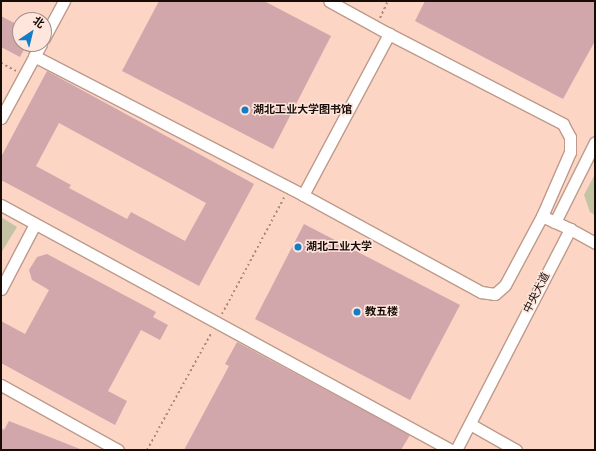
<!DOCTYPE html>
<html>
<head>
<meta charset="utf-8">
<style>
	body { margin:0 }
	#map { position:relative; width:596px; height:451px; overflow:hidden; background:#fcd5c5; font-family:"Sofia Sans Condensed","Noto Sans SC",sans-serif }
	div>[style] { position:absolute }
	.green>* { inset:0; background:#c4c3a4 }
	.building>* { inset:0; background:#d1a7ab }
	.path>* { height:2px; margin-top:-1px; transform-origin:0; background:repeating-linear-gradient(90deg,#aa8d80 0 2px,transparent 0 5px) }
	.roads { filter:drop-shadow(1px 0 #be9a8a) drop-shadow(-1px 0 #be9a8a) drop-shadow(0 1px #be9a8a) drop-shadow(0 -1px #be9a8a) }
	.minor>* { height:11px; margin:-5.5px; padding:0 5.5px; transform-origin:5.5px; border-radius:5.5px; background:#fff }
	.dots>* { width:11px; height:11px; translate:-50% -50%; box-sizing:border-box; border:2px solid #fee6dd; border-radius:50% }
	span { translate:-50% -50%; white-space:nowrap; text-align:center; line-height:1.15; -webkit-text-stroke:3px #fee6dd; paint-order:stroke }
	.poi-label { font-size:11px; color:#180c07; font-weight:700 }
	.left { translate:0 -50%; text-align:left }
	.street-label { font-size:11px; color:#180c07 }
	.frame { position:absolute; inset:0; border:2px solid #180c07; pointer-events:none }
	.north { position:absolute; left:12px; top:12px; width:40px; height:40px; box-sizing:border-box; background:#fee6dd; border:1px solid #a28f87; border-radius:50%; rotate:35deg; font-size:11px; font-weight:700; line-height:16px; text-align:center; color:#180c07 }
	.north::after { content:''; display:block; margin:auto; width:14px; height:18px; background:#137ec8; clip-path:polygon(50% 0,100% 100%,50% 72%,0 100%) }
</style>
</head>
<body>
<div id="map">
	<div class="green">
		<div style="clip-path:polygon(595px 174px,595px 215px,590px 212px,584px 195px)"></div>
		<div style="clip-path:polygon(1px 217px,17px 227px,1px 253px)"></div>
	</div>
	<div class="building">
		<div style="clip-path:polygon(159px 1px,264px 1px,331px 36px,273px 149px,122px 71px)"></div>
		<div style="clip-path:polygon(425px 1px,595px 1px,595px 41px,563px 99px,415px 21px)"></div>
		<div style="clip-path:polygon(1px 16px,20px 26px,20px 44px,27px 44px,20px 57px,1px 47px)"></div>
		<div style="clip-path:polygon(evenodd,47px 71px,254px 184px,199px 286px,1px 180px,1px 157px,47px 71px,59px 123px,206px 203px,185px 241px,131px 212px,127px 219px,69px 188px,71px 185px,36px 166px,59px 123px)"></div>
		<div style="clip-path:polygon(304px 224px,460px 305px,410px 400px,255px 319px)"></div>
		<div style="clip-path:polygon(47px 254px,156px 312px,153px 317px,168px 325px,160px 340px,141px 330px,108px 391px,127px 401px,115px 425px,1px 363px,1px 321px,25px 334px,49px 290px,32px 280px,29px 270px,37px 257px)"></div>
		<div style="clip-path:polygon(237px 342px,410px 435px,401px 450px,184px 450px,229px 366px,225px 364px)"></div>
		<div style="clip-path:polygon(9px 421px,80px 449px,80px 450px,1px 450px,1px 428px,4px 430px)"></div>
	</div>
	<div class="path">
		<div style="left:380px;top:18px;width:19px;rotate:-65deg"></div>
		<div style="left:1px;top:63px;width:17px;rotate:28deg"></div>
		<div style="left:222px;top:314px;width:134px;rotate:-61.9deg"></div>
		<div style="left:147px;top:450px;width:135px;rotate:-61.2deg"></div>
	</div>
	<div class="roads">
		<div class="minor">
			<div style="left:389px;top:34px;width:196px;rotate:27.3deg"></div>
			<div style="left:563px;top:124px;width:15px;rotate:62deg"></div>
			<div style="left:570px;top:137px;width:15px;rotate:90deg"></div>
			<div style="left:570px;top:152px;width:70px;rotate:113.6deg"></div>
			<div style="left:44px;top:38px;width:42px;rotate:-61.6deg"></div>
			<div style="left:34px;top:56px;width:303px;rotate:27.3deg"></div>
			<div style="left:303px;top:195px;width:183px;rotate:-61.9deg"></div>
			<div style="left:389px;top:34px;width:68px;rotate:-151.2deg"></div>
			<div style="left:1px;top:118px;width:84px;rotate:-61.6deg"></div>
			<div style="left:303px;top:195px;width:203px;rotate:28.6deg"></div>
			<div style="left:481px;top:292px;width:14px;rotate:8deg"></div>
			<div style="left:495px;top:294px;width:13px;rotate:-42deg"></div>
			<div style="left:505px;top:285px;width:78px;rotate:-61.8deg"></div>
			<div style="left:542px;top:216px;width:14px;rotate:25deg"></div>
			<div style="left:1px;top:205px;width:512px;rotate:28.57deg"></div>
			<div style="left:570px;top:229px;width:29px;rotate:29deg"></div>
			<div style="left:1px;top:289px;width:73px;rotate:-62.4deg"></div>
			<div style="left:1px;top:385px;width:134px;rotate:29.1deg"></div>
			<div style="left:470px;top:424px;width:53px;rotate:29.5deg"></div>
			<div style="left:456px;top:450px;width:249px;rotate:-62.7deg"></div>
			<div style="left:570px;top:229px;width:17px;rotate:-155deg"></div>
			<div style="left:555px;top:222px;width:89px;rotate:-63.4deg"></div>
		</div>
	</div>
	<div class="dots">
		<div style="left:245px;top:110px;background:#137ec8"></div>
		<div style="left:298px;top:247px;background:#137ec8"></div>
		<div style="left:357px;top:312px;background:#137ec8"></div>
	</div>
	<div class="poi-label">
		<span class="left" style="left:253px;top:110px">湖北工业大学图书馆</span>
		<span class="left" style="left:306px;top:247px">湖北工业大学</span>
		<span class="left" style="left:365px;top:312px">教五楼</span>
	</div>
	<div class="street-label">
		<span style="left:537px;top:293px;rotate:-63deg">中央大道</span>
	</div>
	<div class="frame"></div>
	<div class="north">北</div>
</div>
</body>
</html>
